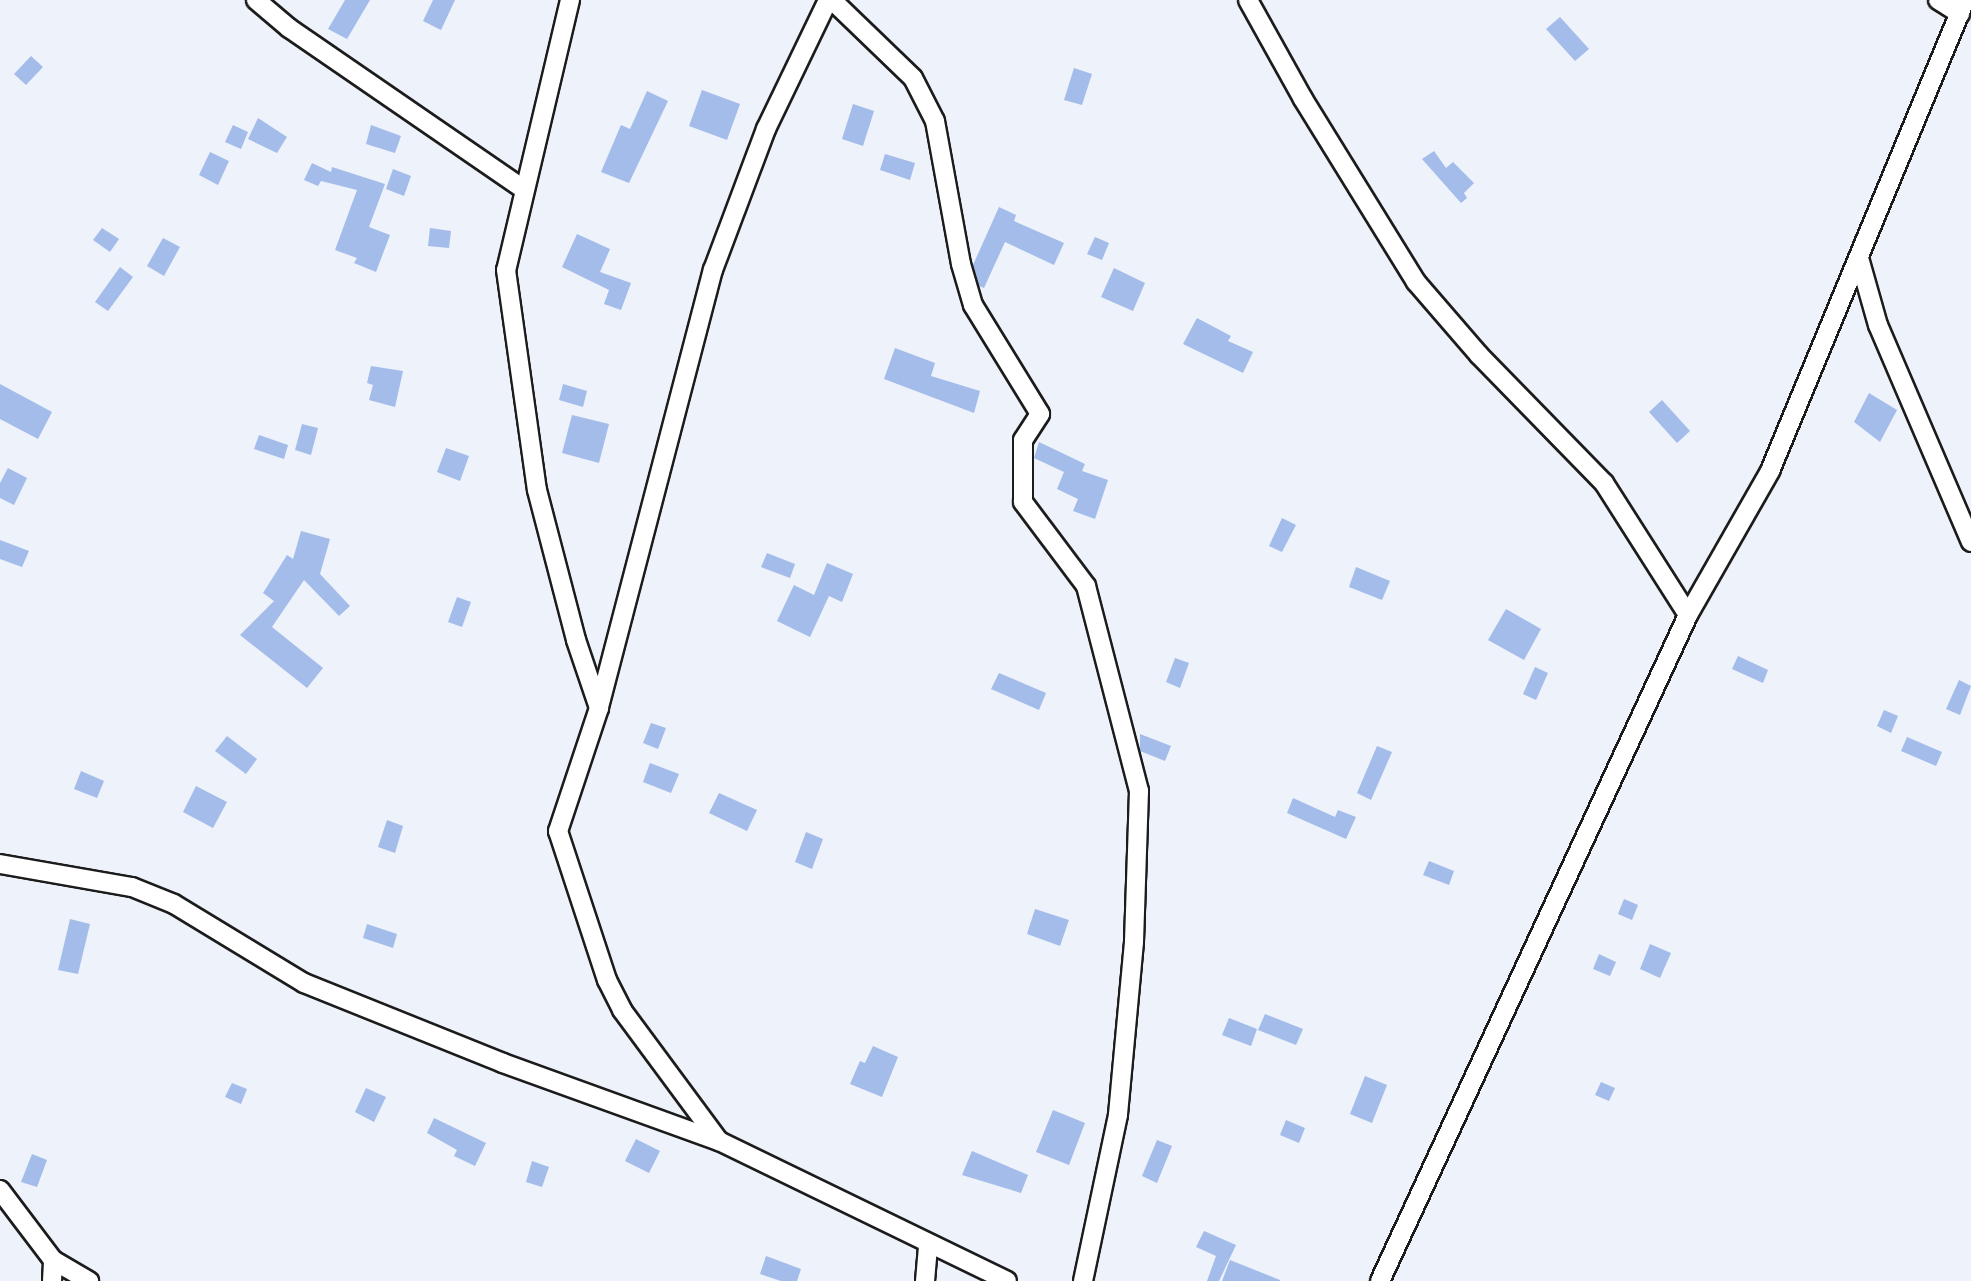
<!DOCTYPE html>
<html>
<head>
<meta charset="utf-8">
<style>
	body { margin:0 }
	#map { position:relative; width:1971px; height:1281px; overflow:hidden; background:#edf2fb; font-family:Mali,sans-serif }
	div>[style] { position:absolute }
	.building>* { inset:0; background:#a4bce9 }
	.roads { filter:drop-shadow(2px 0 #1c1c1c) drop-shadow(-2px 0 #1c1c1c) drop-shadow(0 2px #1c1c1c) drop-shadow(0 -2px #1c1c1c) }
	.minor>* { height:18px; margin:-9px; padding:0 9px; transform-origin:9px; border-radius:9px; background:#fff }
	span { translate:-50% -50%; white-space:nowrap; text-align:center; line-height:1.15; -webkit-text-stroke:4.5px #fff; paint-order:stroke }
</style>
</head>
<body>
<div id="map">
	<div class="building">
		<div style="clip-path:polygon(345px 0,370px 0,347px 39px,328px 29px)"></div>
		<div style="clip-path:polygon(433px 0,455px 0,441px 30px,423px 21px)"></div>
		<div style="clip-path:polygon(1560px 17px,1589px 49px,1575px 61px,1546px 29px)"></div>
		<div style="clip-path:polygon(31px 56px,43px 67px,26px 85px,14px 74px)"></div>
		<div style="clip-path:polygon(1074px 68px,1092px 74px,1082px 105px,1064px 100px)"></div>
		<div style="clip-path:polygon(702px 90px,740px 104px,727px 140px,689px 126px)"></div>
		<div style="clip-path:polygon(647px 91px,668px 101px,629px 183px,601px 172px,621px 125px,630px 129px)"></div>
		<div style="clip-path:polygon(853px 104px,874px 111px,863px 146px,842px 139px)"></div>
		<div style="clip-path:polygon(258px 118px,287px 137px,277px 153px,248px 139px)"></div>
		<div style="clip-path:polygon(233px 125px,248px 132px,241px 149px,225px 142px)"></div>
		<div style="clip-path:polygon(371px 125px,401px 136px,395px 153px,366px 144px)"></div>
		<div style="clip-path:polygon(1434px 151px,1446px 168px,1453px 162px,1474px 183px,1464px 193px,1467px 198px,1461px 203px,1422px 159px)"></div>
		<div style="clip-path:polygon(210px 152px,229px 161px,218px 185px,199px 175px)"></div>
		<div style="clip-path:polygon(885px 154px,915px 163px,910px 180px,880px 170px)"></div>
		<div style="clip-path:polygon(312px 163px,331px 172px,332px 167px,385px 184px,369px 227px,390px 235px,376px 272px,354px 263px,357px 258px,335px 250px,357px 190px,321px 181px,318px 186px,304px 180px)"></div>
		<div style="clip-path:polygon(393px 169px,411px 176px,404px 196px,386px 189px)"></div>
		<div style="clip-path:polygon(999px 207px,1016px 215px,1014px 221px,1064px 243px,1054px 265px,1005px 242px,984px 288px,979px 286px,973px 265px)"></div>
		<div style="clip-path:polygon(102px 228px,119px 239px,110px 252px,93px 240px)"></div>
		<div style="clip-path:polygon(430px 228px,451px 231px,449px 248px,428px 246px)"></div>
		<div style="clip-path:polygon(577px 234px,610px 249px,600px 272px,631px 283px,621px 310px,604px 304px,609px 290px,562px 267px)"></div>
		<div style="clip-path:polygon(1095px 237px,1109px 243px,1102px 260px,1087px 254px)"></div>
		<div style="clip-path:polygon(163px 238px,180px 247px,164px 276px,147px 266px)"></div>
		<div style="clip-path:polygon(120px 267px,133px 277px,108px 311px,95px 302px)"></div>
		<div style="clip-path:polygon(1114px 268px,1145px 283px,1133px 311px,1101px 297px)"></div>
		<div style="clip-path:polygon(1197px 318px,1231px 336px,1228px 341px,1253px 352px,1243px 373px,1183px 344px)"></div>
		<div style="clip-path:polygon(895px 348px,935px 363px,931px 376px,980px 391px,974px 413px,884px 379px)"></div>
		<div style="clip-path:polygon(371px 366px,403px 371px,395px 407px,369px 400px,373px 385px,367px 383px)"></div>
		<div style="clip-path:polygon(0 384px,52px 412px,38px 439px,0 419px)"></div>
		<div style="clip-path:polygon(563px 384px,587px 391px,583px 407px,559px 400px)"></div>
		<div style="clip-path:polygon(1869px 393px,1897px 410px,1880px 442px,1854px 422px)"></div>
		<div style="clip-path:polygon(1662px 400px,1690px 431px,1677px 443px,1649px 412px)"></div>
		<div style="clip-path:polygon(572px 415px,609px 424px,599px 463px,562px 453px)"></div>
		<div style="clip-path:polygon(302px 424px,318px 428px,311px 455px,295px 450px)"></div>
		<div style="clip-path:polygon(259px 435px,288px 445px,284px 459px,254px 449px)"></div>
		<div style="clip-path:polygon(1039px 442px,1085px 464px,1082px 471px,1108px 480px,1095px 519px,1073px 511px,1078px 499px,1057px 489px,1064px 472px,1034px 458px)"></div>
		<div style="clip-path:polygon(446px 448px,469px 456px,460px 481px,437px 472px)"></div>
		<div style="clip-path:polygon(8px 468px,27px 478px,14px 505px,0 498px,0 483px)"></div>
		<div style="clip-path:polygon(1282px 518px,1296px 525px,1282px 552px,1269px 546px)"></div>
		<div style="clip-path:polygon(301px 531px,330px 539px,320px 574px,350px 606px,339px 616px,304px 580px,272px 627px,323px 668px,307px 688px,240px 635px,274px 601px,263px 593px,287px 555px,293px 559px)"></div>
		<div style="clip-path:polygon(0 540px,29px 551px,22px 567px,0 559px)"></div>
		<div style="clip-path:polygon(767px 553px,795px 564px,790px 578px,761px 567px)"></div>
		<div style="clip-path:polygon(827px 563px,853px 574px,842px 602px,829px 596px,810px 637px,777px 621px,794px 585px,814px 595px)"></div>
		<div style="clip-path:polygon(1356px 567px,1390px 581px,1382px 600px,1349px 587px)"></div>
		<div style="clip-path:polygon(457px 597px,471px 602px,462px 627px,448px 622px)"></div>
		<div style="clip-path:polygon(1506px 609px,1541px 629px,1524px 660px,1488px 640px)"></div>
		<div style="clip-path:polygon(1738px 656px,1768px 670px,1763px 683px,1732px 669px)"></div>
		<div style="clip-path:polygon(1175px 658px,1189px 663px,1180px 688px,1166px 682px)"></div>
		<div style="clip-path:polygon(1535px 667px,1548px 673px,1536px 700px,1523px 694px)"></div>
		<div style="clip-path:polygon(999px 673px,1046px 693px,1039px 710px,991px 689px)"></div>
		<div style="clip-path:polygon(1959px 680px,1971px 686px,1960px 715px,1946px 709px)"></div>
		<div style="clip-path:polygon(1884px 710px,1898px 716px,1891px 733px,1877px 726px)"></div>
		<div style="clip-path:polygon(651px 723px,666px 728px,658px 749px,643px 743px)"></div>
		<div style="clip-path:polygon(1140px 734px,1171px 746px,1165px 761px,1140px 751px)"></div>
		<div style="clip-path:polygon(227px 736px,257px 759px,246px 774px,215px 751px)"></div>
		<div style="clip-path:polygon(1907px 737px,1942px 752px,1936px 766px,1901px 751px)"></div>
		<div style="clip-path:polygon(1377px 746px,1392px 752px,1371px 800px,1357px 793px)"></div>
		<div style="clip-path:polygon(650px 763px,679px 774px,671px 793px,643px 782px)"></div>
		<div style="clip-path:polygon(81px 771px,104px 781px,97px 798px,74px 789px)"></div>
		<div style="clip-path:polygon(196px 786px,227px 802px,213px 828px,183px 812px)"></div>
		<div style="clip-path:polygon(719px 793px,757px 810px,747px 831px,709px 813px)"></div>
		<div style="clip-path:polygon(1293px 798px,1335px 817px,1338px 810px,1356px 817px,1346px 839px,1287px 813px)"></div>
		<div style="clip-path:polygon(387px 820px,403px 826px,395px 853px,378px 847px)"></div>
		<div style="clip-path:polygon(806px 832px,823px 839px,812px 869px,795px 862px)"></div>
		<div style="clip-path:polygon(1429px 861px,1454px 871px,1449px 885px,1423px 875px)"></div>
		<div style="clip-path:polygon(1624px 899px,1638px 905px,1632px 920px,1618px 914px)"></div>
		<div style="clip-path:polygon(1035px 909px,1069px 920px,1060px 946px,1027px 934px)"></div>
		<div style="clip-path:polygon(70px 919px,90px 924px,78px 974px,58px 970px)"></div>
		<div style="clip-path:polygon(367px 924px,397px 934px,393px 948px,363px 938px)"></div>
		<div style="clip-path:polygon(1650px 944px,1671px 953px,1660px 978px,1640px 969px)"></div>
		<div style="clip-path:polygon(1599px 954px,1616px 962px,1610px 976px,1593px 969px)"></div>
		<div style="clip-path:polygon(1265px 1014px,1303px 1029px,1296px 1045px,1258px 1030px)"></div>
		<div style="clip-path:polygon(1229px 1018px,1257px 1029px,1251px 1046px,1222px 1035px)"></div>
		<div style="clip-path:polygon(873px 1046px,898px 1057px,882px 1097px,850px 1084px,860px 1061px,865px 1063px)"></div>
		<div style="clip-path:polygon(1365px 1076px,1387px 1085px,1372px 1123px,1350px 1114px)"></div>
		<div style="clip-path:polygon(1601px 1082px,1615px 1088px,1609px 1101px,1595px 1095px)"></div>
		<div style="clip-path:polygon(232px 1083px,247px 1089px,241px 1104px,225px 1097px)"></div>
		<div style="clip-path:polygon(366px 1088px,386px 1097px,374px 1122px,355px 1112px)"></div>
		<div style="clip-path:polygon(1053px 1110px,1085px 1123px,1069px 1165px,1036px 1152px)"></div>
		<div style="clip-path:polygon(434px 1118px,486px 1143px,475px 1166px,454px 1156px,457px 1150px,427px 1133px)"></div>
		<div style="clip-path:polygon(1286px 1120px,1305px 1128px,1299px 1143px,1280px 1135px)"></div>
		<div style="clip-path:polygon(636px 1139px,660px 1151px,649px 1173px,625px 1161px)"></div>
		<div style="clip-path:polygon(1157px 1140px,1172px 1146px,1157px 1183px,1142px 1176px)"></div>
		<div style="clip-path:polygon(972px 1151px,1028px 1175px,1021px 1193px,962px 1175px)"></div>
		<div style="clip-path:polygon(32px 1154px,47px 1160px,37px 1187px,21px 1182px)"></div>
		<div style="clip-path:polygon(532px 1161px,549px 1167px,542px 1187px,526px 1182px)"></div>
		<div style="clip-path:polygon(1204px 1231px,1236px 1245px,1219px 1281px,1207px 1281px,1216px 1256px,1196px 1247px)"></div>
		<div style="clip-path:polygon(766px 1256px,801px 1269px,797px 1281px,781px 1281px,760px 1274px)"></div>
		<div style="clip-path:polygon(1230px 1260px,1280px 1280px,1280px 1281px,1222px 1281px)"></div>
	</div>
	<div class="roads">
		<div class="minor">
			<div style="left:256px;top:0;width:43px;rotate:40.3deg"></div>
			<div style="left:289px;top:28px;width:284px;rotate:34.5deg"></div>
			<div style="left:570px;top:0;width:277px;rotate:103.3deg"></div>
			<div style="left:506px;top:270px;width:222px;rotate:82deg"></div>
			<div style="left:537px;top:490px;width:155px;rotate:75.4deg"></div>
			<div style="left:576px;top:640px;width:72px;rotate:71.3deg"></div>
			<div style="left:599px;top:708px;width:130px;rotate:108.4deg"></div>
			<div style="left:558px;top:831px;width:157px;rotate:71.8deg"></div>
			<div style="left:607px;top:980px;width:34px;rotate:63deg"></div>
			<div style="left:622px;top:1010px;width:163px;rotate:53.5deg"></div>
			<div style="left:832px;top:0;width:112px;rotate:43.9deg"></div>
			<div style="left:913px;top:78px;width:48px;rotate:62.9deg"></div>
			<div style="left:935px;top:121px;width:145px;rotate:79.7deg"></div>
			<div style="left:961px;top:264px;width:43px;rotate:73.7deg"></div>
			<div style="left:973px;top:305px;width:128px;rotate:58.4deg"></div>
			<div style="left:1040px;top:414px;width:31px;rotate:123deg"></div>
			<div style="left:1023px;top:440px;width:62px;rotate:90deg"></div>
			<div style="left:1023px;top:502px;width:105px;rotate:53.1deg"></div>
			<div style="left:1086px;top:586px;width:212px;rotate:75.5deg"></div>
			<div style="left:1139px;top:791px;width:151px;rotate:91.9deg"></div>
			<div style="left:1134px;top:942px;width:174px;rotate:95.3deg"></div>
			<div style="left:1118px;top:1115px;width:170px;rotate:101.9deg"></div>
			<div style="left:1248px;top:0;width:113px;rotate:60.9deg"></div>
			<div style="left:1303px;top:99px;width:215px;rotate:58.3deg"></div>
			<div style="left:1416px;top:282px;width:96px;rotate:49.2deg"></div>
			<div style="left:1479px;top:355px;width:179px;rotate:45.7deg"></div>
			<div style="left:1604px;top:483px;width:156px;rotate:57.5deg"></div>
			<div style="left:1938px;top:0;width:26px;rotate:32deg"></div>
			<div style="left:1859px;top:258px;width:70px;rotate:74.2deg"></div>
			<div style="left:1878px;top:325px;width:236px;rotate:66.8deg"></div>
			<div style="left:599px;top:707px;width:452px;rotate:-75.4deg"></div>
			<div style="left:713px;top:270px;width:151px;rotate:-69.4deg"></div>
			<div style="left:766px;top:129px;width:143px;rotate:-64.3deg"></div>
			<div style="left:0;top:864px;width:134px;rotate:9.9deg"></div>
			<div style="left:132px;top:887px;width:45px;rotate:22deg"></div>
			<div style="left:174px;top:904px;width:152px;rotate:31.3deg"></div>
			<div style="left:304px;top:983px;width:214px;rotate:21.9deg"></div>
			<div style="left:503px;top:1063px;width:230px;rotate:19.9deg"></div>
			<div style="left:719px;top:1141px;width:320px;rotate:25.9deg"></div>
			<div style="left:0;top:1190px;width:88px;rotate:52.9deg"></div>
			<div style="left:53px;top:1260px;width:42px;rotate:30.3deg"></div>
			<div style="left:52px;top:1281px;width:21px;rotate:-87deg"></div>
			<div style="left:925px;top:1281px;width:38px;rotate:-85deg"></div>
			<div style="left:1380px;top:1281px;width:734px;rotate:-65.18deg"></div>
			<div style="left:1688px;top:615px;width:166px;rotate:-60.3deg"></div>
			<div style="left:1770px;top:471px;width:510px;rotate:-67.51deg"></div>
		</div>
	</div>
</div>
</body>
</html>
